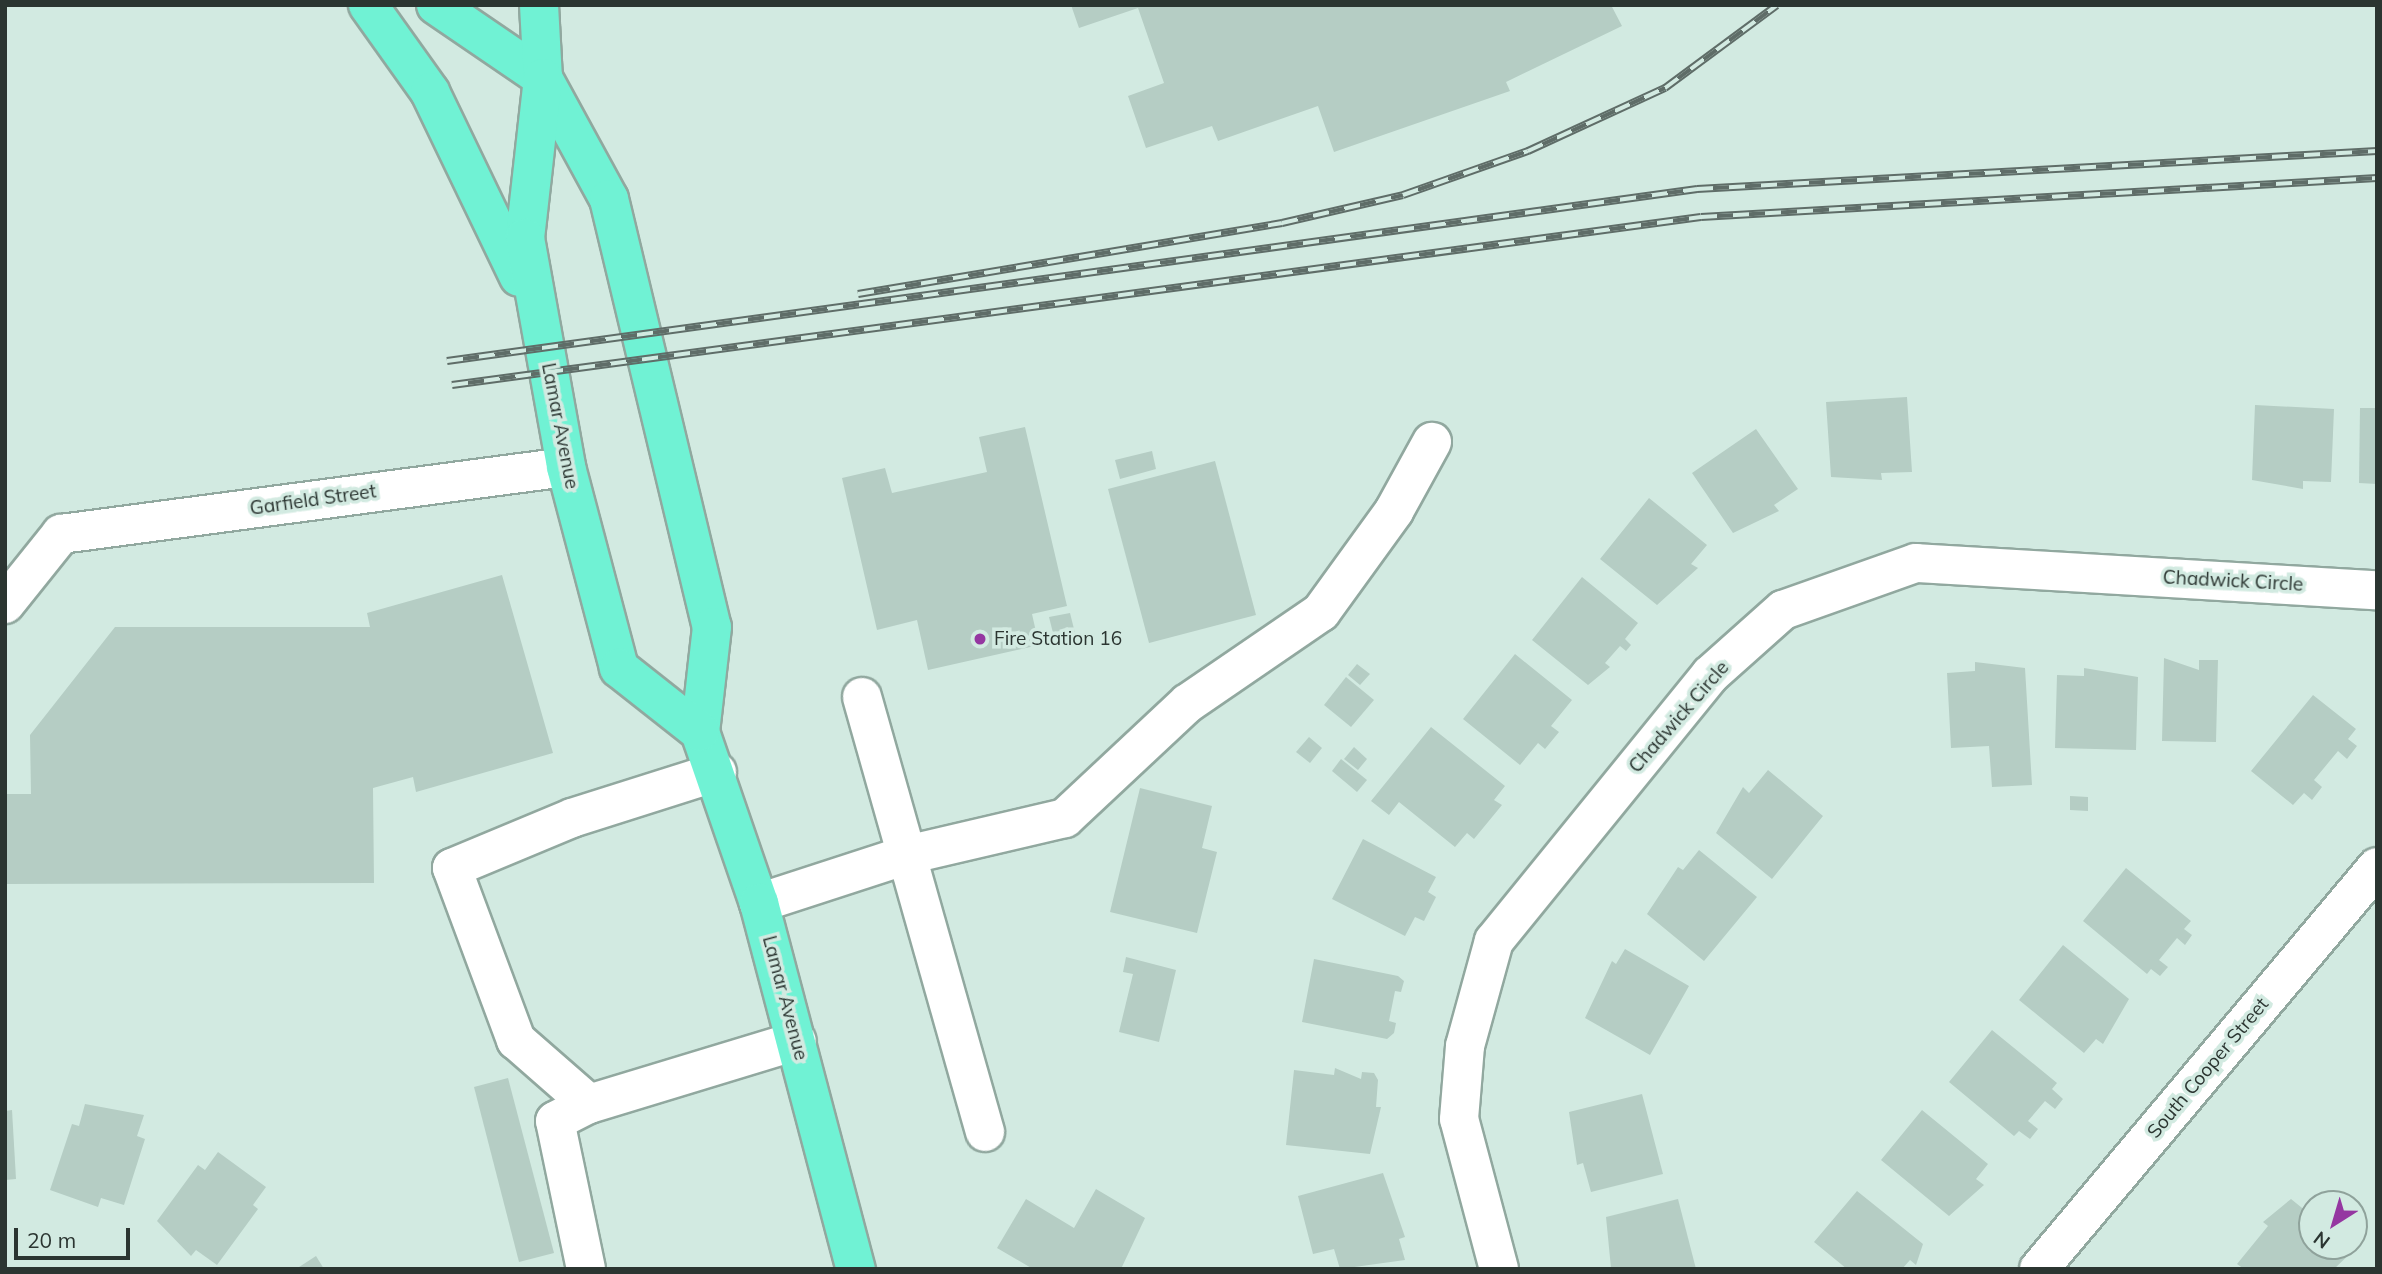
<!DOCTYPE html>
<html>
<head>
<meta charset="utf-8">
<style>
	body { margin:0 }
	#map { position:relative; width:2382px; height:1274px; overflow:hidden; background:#d2eae1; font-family:Mulish,sans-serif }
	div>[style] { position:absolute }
	.building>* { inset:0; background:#b5cdc4 }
	.roads { filter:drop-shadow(2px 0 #91a89f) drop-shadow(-2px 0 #91a89f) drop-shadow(0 2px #91a89f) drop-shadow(0 -2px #91a89f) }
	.minor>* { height:38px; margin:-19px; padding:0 19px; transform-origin:19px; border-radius:19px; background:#fff }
	.major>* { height:38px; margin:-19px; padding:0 19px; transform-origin:19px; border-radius:19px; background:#70f2d4 }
	.rail>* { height:8px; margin-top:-4px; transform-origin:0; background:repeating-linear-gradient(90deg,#d2eae1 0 16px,#5f6d68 0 32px); box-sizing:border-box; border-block:2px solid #5f6d68 }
	.dots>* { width:19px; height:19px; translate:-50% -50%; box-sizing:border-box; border:4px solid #d2eae1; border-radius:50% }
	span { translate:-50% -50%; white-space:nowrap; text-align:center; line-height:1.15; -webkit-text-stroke:7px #d2eae1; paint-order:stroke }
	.street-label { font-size:19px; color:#2b3531 }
	.poi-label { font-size:19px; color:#2b3531 }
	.left { translate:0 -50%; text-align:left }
	.frame { position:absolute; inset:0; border:7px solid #2b3531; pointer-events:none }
	.north { position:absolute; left:2298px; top:1190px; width:70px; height:70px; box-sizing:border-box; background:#d2eae1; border:2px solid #8fa29b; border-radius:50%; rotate:217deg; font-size:19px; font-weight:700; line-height:28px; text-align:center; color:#2b3531 }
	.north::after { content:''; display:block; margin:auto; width:24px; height:32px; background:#9537a1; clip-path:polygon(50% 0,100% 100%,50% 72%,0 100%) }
	.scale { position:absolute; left:14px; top:1228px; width:116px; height:32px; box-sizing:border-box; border:4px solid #2b3531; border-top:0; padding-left:9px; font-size:21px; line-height:24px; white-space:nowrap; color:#2b3531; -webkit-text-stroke:5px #d2eae1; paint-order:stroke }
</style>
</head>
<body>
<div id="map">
	<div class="building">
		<div style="clip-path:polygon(1071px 5px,1611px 5px,1622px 26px,1506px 82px,1510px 91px,1334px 152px,1318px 106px,1218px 141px,1212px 126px,1146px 148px,1128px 96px,1164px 83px,1138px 8px,1079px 28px)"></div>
		<div style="clip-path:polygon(1907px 397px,1912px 472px,1881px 473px,1882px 480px,1831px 477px,1826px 402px)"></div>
		<div style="clip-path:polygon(2255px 405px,2334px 409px,2331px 482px,2303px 481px,2303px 489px,2252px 480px)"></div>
		<div style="clip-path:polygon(2360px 408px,2377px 408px,2377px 484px,2359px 483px)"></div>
		<div style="clip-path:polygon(1025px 427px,1067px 606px,1032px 614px,1039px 645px,928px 670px,917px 620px,877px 630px,842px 478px,885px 468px,892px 493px,987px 472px,979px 437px)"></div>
		<div style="clip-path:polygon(1756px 429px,1798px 489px,1774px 505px,1779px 511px,1733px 533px,1692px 473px)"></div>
		<div style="clip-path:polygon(1152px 451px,1156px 469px,1120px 479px,1115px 460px)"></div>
		<div style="clip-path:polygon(1215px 461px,1256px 615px,1149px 643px,1108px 489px)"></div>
		<div style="clip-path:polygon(1649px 498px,1707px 545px,1691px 564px,1698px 568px,1657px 605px,1600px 559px)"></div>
		<div style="clip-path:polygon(502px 575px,553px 753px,416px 792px,413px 777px,373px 788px,374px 883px,5px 884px,5px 794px,31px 794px,30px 735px,115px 627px,370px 627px,367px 613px)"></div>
		<div style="clip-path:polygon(1582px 577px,1638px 623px,1625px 639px,1631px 645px,1626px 651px,1620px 646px,1605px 663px,1610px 667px,1588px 685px,1532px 640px)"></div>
		<div style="clip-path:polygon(1070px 613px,1075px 633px,1054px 637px,1049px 617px)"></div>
		<div style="clip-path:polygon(1515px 654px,1572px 700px,1551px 726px,1559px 732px,1545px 749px,1538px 743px,1520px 765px,1463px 719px)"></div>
		<div style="clip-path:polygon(2164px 658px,2199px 670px,2199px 660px,2218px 660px,2216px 742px,2162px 741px)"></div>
		<div style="clip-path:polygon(1975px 662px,2025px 668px,2032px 785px,1992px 787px,1989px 746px,1951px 748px,1947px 673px,1975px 671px)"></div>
		<div style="clip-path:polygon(1357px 664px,1370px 674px,1360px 685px,1348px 675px)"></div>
		<div style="clip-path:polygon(2084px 668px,2138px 677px,2136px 750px,2055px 748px,2057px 675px,2084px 676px)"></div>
		<div style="clip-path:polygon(1346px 677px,1374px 700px,1351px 727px,1324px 705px)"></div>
		<div style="clip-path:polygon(2313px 695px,2356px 729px,2348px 739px,2357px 746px,2347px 759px,2338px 751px,2314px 780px,2322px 787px,2312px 800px,2304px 793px,2293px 805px,2251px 771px)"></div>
		<div style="clip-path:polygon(1431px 727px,1505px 786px,1494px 800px,1502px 805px,1474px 839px,1467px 833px,1455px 847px,1399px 802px,1389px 815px,1371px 801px)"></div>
		<div style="clip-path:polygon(1309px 737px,1322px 748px,1310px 763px,1296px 752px)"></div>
		<div style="clip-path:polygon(1354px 747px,1367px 759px,1358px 770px,1344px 759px)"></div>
		<div style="clip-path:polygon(1341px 759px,1367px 780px,1357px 792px,1332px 771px)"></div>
		<div style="clip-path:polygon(1768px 770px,1823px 816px,1772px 879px,1716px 833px,1743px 787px,1749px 793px)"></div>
		<div style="clip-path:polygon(1140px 788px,1212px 806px,1202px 848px,1217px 852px,1197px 933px,1110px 912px)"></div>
		<div style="clip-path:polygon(2070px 796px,2088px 797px,2088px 811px,2070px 810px)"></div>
		<div style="clip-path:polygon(1363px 839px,1436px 877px,1428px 892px,1436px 897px,1424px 921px,1415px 917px,1405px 936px,1332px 899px)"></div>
		<div style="clip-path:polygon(1699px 850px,1757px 897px,1704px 961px,1647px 914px,1678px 867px,1683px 870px)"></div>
		<div style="clip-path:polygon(2126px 868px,2191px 921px,2184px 929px,2192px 935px,2185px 945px,2177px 938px,2159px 960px,2168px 967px,2160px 976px,2151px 969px,2147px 974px,2083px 921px)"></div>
		<div style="clip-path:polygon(2063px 945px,2129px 999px,2103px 1044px,2096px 1039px,2084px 1053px,2019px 1000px)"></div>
		<div style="clip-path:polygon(1625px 949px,1689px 986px,1650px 1055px,1585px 1018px,1612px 961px,1616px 964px)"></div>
		<div style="clip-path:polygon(1126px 957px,1176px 970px,1159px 1042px,1119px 1032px,1133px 974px,1123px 972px)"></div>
		<div style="clip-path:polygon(1314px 959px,1398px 976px,1404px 981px,1401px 992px,1395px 991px,1389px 1021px,1396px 1023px,1394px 1033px,1387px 1039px,1302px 1022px)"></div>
		<div style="clip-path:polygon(1992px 1030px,2057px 1083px,2052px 1089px,2063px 1099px,2055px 1109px,2045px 1101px,2028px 1121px,2038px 1129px,2030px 1139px,2019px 1131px,2014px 1136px,1949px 1082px)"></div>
		<div style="clip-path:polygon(1335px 1068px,1361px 1079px,1362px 1072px,1374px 1073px,1378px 1080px,1376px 1107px,1381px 1107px,1370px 1154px,1286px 1145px,1294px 1070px,1334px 1075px)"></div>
		<div style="clip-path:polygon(508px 1078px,554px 1253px,519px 1262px,474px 1087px)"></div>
		<div style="clip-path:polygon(1642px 1094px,1663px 1174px,1591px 1192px,1583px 1163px,1577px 1165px,1569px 1112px)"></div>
		<div style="clip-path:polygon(85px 1104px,144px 1115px,137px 1136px,145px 1139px,124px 1205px,101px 1198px,98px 1207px,50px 1190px,72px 1124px,79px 1126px)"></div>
		<div style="clip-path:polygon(12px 1110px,16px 1179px,5px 1180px,5px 1111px)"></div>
		<div style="clip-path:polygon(1922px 1110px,1988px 1164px,1976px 1179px,1984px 1185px,1949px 1216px,1881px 1160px)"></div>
		<div style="clip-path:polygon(218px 1152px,266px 1187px,253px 1205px,258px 1209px,217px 1265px,196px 1250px,191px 1256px,157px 1221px,198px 1165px,205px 1170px)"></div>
		<div style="clip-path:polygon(1383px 1173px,1405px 1237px,1399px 1239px,1405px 1260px,1340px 1269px,1334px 1249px,1313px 1254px,1298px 1196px)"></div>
		<div style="clip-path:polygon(1096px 1189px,1145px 1218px,1121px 1269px,1033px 1269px,997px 1248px,1026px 1199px,1074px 1228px)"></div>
		<div style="clip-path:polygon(1857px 1191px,1923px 1244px,1916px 1265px,1910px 1260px,1902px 1269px,1847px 1269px,1814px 1242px)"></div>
		<div style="clip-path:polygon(1678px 1199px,1696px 1269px,1611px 1268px,1606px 1217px)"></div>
		<div style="clip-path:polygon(2291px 1199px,2312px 1216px,2312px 1246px,2354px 1246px,2354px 1233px,2359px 1245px,2334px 1269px,2244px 1269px,2237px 1264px,2268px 1226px,2263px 1222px)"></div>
		<div style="clip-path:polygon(316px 1256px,324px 1269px,296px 1269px)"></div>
	</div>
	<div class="roads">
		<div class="minor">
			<div style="left:5px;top:604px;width:90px;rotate:-51.3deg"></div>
			<div style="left:61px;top:534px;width:509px;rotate:-7.56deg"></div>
			<div style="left:862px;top:697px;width:452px;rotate:74.2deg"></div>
			<div style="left:717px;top:772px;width:152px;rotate:162.4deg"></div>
			<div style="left:572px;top:818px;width:130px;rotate:157.4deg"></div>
			<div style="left:452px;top:868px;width:184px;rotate:69.6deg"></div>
			<div style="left:516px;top:1040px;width:97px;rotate:41.2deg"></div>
			<div style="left:589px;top:1104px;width:217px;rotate:-16.9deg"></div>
			<div style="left:759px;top:903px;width:156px;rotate:-18deg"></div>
			<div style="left:907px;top:855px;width:162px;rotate:-13.2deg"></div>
			<div style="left:1065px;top:818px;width:168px;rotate:-43.1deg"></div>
			<div style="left:1188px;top:703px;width:161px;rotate:-34.4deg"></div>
			<div style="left:1321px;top:612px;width:125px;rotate:-54.1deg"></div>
			<div style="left:1394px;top:511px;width:79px;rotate:-61.2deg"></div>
			<div style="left:586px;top:1269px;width:151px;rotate:-101.8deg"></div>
			<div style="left:555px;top:1121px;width:38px;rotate:-27deg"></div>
			<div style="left:1499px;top:1269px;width:155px;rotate:-104.9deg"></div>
			<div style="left:1459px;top:1119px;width:73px;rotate:-85.3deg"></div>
			<div style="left:1465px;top:1046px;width:109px;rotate:-74.6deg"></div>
			<div style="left:1494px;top:941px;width:343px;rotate:-50.9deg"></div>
			<div style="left:1710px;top:675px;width:98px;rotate:-41.7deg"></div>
			<div style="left:1783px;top:610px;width:141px;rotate:-19.5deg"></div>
			<div style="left:1916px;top:563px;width:462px;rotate:3.4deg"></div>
			<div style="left:2039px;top:1269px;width:525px;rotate:-49.94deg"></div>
		</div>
		<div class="major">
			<div style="left:368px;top:5px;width:107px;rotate:54.5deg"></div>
			<div style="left:430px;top:92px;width:205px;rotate:64.3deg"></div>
			<div style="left:436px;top:5px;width:130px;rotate:34.3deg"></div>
			<div style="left:543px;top:78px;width:138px;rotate:61.4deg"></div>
			<div style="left:609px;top:199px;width:440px;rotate:76.5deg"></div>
			<div style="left:712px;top:627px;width:106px;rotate:96.5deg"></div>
			<div style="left:700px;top:732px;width:181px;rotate:71deg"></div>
			<div style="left:759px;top:903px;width:379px;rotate:75.2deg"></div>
			<div style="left:539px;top:5px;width:73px;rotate:86.9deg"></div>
			<div style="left:543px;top:78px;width:161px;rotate:96.4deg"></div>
			<div style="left:525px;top:238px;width:233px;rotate:79.8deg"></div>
			<div style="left:566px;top:467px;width:208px;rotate:75.2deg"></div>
			<div style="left:619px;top:668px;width:103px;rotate:38.3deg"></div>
		</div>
	</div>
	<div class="rail">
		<div style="left:858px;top:294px;width:430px;rotate:-9.5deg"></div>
		<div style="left:1282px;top:223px;width:124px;rotate:-13deg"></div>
		<div style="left:1403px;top:195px;width:133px;rotate:-19.4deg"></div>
		<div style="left:1528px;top:151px;width:151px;rotate:-24.7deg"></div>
		<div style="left:1665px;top:88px;width:139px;rotate:-36.5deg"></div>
		<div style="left:447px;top:361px;width:1262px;rotate:-7.83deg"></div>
		<div style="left:1697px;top:189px;width:681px;rotate:-3.2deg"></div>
		<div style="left:452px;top:385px;width:1260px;rotate:-7.66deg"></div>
		<div style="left:1701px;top:217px;width:677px;rotate:-3.3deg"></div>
	</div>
	<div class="dots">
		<div style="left:980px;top:639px;background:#9537a1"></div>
	</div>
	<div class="street-label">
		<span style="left:560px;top:426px;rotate:79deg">Lamar Avenue</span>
		<span style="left:313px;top:500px;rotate:-8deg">Garfield Street</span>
		<span style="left:2233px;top:581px;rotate:3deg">Chadwick Circle</span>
		<span style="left:1679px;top:717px;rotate:-49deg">Chadwick Circle</span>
		<span style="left:785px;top:998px;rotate:75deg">Lamar Avenue</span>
		<span style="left:2208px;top:1068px;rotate:-50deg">South Cooper Street</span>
	</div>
	<div class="poi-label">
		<span class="left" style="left:994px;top:639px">Fire Station 16</span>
	</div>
	<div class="frame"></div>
	<div class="north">N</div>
	<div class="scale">20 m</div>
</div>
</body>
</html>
